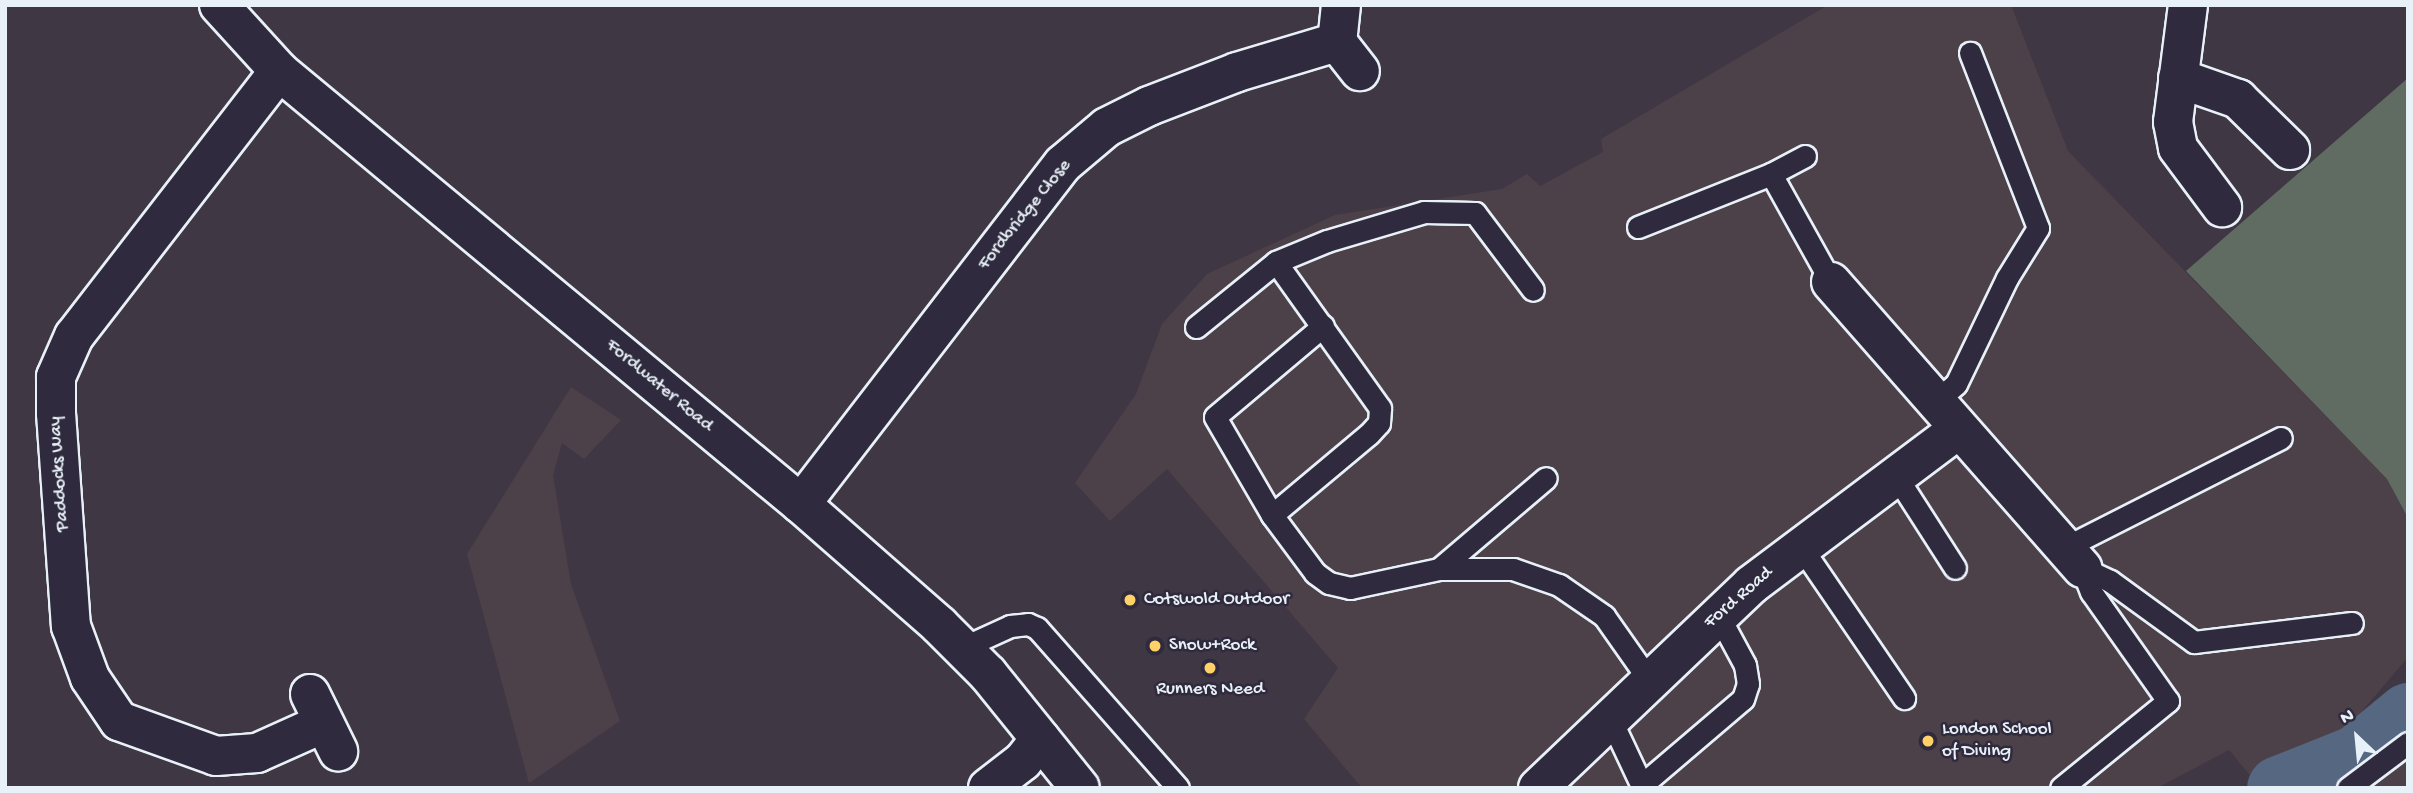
<!DOCTYPE html>
<html>
<head>
<meta charset="utf-8">
<style>
	body { margin:0 }
	#map { position:relative; width:2413px; height:793px; overflow:hidden; background:#403744; font-family:"Gochi Hand",sans-serif }
	div>[style] { position:absolute }
	.built>* { inset:0; background:#4c4049 }
	.green>* { inset:0; background:#606c61 }
	.river>* { height:65px; margin:-32.5px; padding:0 32.5px; transform-origin:32.5px; border-radius:32.5px; background:#566781 }
	.roads { filter:drop-shadow(2px 0 #e8f1f8) drop-shadow(-2px 0 #e8f1f8) drop-shadow(0 2px #e8f1f8) drop-shadow(0 -2px #e8f1f8) }
	.lane>* { height:21px; margin:-10.5px; padding:0 10.5px; transform-origin:10.5px; border-radius:10.5px; background:#2f2a3d }
	.street>* { height:38px; margin:-19px; padding:0 19px; transform-origin:19px; border-radius:19px; background:#2f2a3d }
	.secondary>* { height:38px; margin:-19px; padding:0 19px; transform-origin:19px; border-radius:19px; background:#2f2a3d }
	.dots>* { width:19px; height:19px; translate:-50% -50%; box-sizing:border-box; border:4px solid #2f2a3d; border-radius:50% }
	span { translate:-50% -50%; white-space:nowrap; text-align:center; line-height:1.15; -webkit-text-stroke:5px #2f2a3d; paint-order:stroke }
	.street-label { font-size:19px; color:#e8f1f8 }
	.poi-label { font-size:19px; color:#e8f1f8 }
	.left { translate:0 -50%; text-align:left }
	.frame { position:absolute; inset:0; border:7px solid #e8f1f8; pointer-events:none }
	.north { position:absolute; left:2322px; top:702px; width:70px; height:70px; -webkit-text-stroke:5px #2f2a3d; paint-order:stroke; rotate:334deg; font-size:19px; font-weight:700; line-height:28px; text-align:center; color:#e8f1f8 }
	.north::after { content:''; display:block; margin:auto; width:24px; height:32px; background:#e8f1f8; clip-path:polygon(50% 0,100% 100%,50% 72%,0 100%) }
</style>
</head>
<body>
<div id="map">
	<div class="built">
		<div style="clip-path:polygon(1828px 5px,2011px 5px,2068px 151px,2387px 479px,2408px 518px,2408px 657px,2336px 742px,2296px 765px,2253px 779px,2229px 750px,2157px 788px,1362px 788px,1304px 719px,1338px 668px,1167px 469px,1110px 521px,1075px 483px,1136px 394px,1162px 324px,1207px 274px,1335px 215px,1502px 189px,1527px 174px,1540px 186px,1603px 152px,1601px 139px)"></div>
		<div style="clip-path:polygon(571px 387px,621px 420px,584px 459px,562px 443px,553px 475px,571px 584px,620px 721px,529px 783px,467px 554px)"></div>
		<div style="clip-path:polygon(2408px 726px,2408px 788px,2299px 788px,2358px 763px)"></div>
	</div>
	<div class="green">
		<div style="clip-path:polygon(2408px 78px,2408px 518px,2387px 479px,2186px 271px)"></div>
	</div>
	<div class="river">
		<div style="left:2279px;top:788px;width:84px;rotate:-21.7deg"></div>
		<div style="left:2357px;top:757px;width:66px;rotate:-39.5deg"></div>
	</div>
	<div class="roads">
		<div class="lane">
			<div style="left:1805px;top:156px;width:38px;rotate:152deg"></div>
			<div style="left:1771px;top:174px;width:124px;rotate:60.9deg"></div>
			<div style="left:1638px;top:227px;width:143px;rotate:-21.7deg"></div>
			<div style="left:1323px;top:326px;width:141px;rotate:139.9deg"></div>
			<div style="left:1215px;top:417px;width:113px;rotate:59.8deg"></div>
			<div style="left:1272px;top:515px;width:72px;rotate:53.4deg"></div>
			<div style="left:1315px;top:573px;width:17px;rotate:36deg"></div>
			<div style="left:1329px;top:583px;width:22px;rotate:13deg"></div>
			<div style="left:1350px;top:588px;width:91px;rotate:-12.1deg"></div>
			<div style="left:1439px;top:569px;width:74px"></div>
			<div style="left:1513px;top:569px;width:49px;rotate:19.2deg"></div>
			<div style="left:1559px;top:585px;width:55px;rotate:34.6deg"></div>
			<div style="left:1604px;top:616px;width:78px;rotate:54.9deg"></div>
			<div style="left:1196px;top:327px;width:103px;rotate:-39.1deg"></div>
			<div style="left:1276px;top:262px;width:55px;rotate:-22.4deg"></div>
			<div style="left:1327px;top:241px;width:101px;rotate:-16.6deg"></div>
			<div style="left:1424px;top:212px;width:51px;rotate:1.1deg"></div>
			<div style="left:1475px;top:213px;width:96px;rotate:53deg"></div>
			<div style="left:1934px;top:403px;width:29px;rotate:-41deg"></div>
			<div style="left:1956px;top:384px;width:118px;rotate:-64.3deg"></div>
			<div style="left:2007px;top:278px;width:59px;rotate:-58.2deg"></div>
			<div style="left:2038px;top:228px;width:188px;rotate:-111.2deg"></div>
			<div style="left:1896px;top:476px;width:109px;rotate:57.3deg"></div>
			<div style="left:1272px;top:515px;width:126px;rotate:-39.9deg"></div>
			<div style="left:1369px;top:434px;width:15px;rotate:-48deg"></div>
			<div style="left:1379px;top:423px;width:15px;rotate:-86deg"></div>
			<div style="left:1380px;top:408px;width:179px;rotate:-125.5deg"></div>
			<div style="left:1801px;top:547px;width:183px;rotate:55.7deg"></div>
			<div style="left:2064px;top:548px;width:243px;rotate:-26.9deg"></div>
			<div style="left:2082px;top:568px;width:31px;rotate:25deg"></div>
			<div style="left:2110px;top:581px;width:104px;rotate:36deg"></div>
			<div style="left:2194px;top:642px;width:159px;rotate:-6.9deg"></div>
			<div style="left:1439px;top:569px;width:140px;rotate:-40.4deg"></div>
			<div style="left:962px;top:648px;width:53px;rotate:-24.6deg"></div>
			<div style="left:1010px;top:626px;width:18px;rotate:-6deg"></div>
			<div style="left:1028px;top:624px;width:10px;rotate:24deg"></div>
			<div style="left:1037px;top:628px;width:213px;rotate:48.6deg"></div>
			<div style="left:1610px;top:718px;width:77px;rotate:64.8deg"></div>
			<div style="left:1643px;top:784px;width:131px;rotate:-40.4deg"></div>
			<div style="left:1743px;top:699px;width:16px;rotate:-72deg"></div>
			<div style="left:1748px;top:684px;width:19px;rotate:-99deg"></div>
			<div style="left:1745px;top:665px;width:57px;rotate:-118.4deg"></div>
			<div style="left:2061px;top:788px;width:138px;rotate:-39.1deg"></div>
			<div style="left:2168px;top:701px;width:133px;rotate:-125.2deg"></div>
			<div style="left:2091px;top:592px;width:26px;rotate:-111deg"></div>
			<div style="left:2348px;top:788px;width:75px;rotate:-36.9deg"></div>
		</div>
		<div class="street">
			<div style="left:1341px;top:5px;width:37px;rotate:96deg"></div>
			<div style="left:1337px;top:42px;width:37px;rotate:52deg"></div>
			<div style="left:2188px;top:5px;width:118px;rotate:97.3deg"></div>
			<div style="left:2173px;top:122px;width:26px;rotate:79deg"></div>
			<div style="left:2178px;top:148px;width:74px;rotate:53.3deg"></div>
			<div style="left:279px;top:71px;width:335px;rotate:127.7deg"></div>
			<div style="left:74px;top:336px;width:45px;rotate:113.7deg"></div>
			<div style="left:56px;top:377px;width:36px;rotate:90deg"></div>
			<div style="left:56px;top:413px;width:214px;rotate:86deg"></div>
			<div style="left:71px;top:626px;width:55px;rotate:69.9deg"></div>
			<div style="left:90px;top:678px;width:52px;rotate:56deg"></div>
			<div style="left:119px;top:721px;width:103px;rotate:19.8deg"></div>
			<div style="left:216px;top:756px;width:41px;rotate:-4.2deg"></div>
			<div style="left:257px;top:753px;width:73px;rotate:-24.1deg"></div>
			<div style="left:2178px;top:78px;width:64px;rotate:19.3deg"></div>
			<div style="left:2238px;top:99px;width:73px;rotate:44.4deg"></div>
			<div style="left:1831px;top:282px;width:381px;rotate:48.7deg"></div>
			<div style="left:801px;top:504px;width:429px;rotate:-52.4deg"></div>
			<div style="left:1063px;top:164px;width:57px;rotate:-40.1deg"></div>
			<div style="left:1107px;top:127px;width:47px;rotate:-26.6deg"></div>
			<div style="left:1149px;top:106px;width:94px;rotate:-21.1deg"></div>
			<div style="left:1237px;top:72px;width:104px;rotate:-16.7deg"></div>
			<div style="left:310px;top:694px;width:64px;rotate:63.8deg"></div>
			<div style="left:988px;top:788px;width:44px;rotate:-37.6deg"></div>
			<div style="left:1023px;top:761px;width:28px;rotate:-52deg"></div>
			<div style="left:1538px;top:788px;width:294px;rotate:-43.6deg"></div>
			<div style="left:1751px;top:585px;width:260px;rotate:-36.9deg"></div>
		</div>
		<div class="secondary">
			<div style="left:219px;top:5px;width:89px;rotate:47.7deg"></div>
			<div style="left:279px;top:71px;width:678px;rotate:39.68deg"></div>
			<div style="left:801px;top:504px;width:184px;rotate:41.2deg"></div>
			<div style="left:939px;top:625px;width:69px;rotate:45deg"></div>
			<div style="left:988px;top:674px;width:146px;rotate:51.1deg"></div>
		</div>
	</div>
	<div class="dots">
		<div style="left:1130px;top:600px;background:#ffd166"></div>
		<div style="left:1155px;top:646px;background:#ffd166"></div>
		<div style="left:1210px;top:668px;background:#ffd166"></div>
		<div style="left:1928px;top:741px;background:#ffd166"></div>
	</div>
	<div class="street-label">
		<span style="left:1025px;top:215px;rotate:-51deg">Fordbridge Close</span>
		<span style="left:659px;top:386px;rotate:40deg">Fordwater Road</span>
		<span style="left:60px;top:474px;rotate:-94deg">Paddocks Way</span>
		<span style="left:1739px;top:598px;rotate:-41deg">Ford Road</span>
	</div>
	<div class="poi-label">
		<span class="left" style="left:1144px;top:600px">Cotswold Outdoor</span>
		<span class="left" style="left:1169px;top:646px">Snow+Rock</span>
		<span style="left:1210px;top:690px">Runners Need</span>
		<span class="left" style="left:1942px;top:741px">London School<br>of Diving</span>
	</div>
	<div class="frame"></div>
	<div class="north">N</div>
</div>
</body>
</html>
